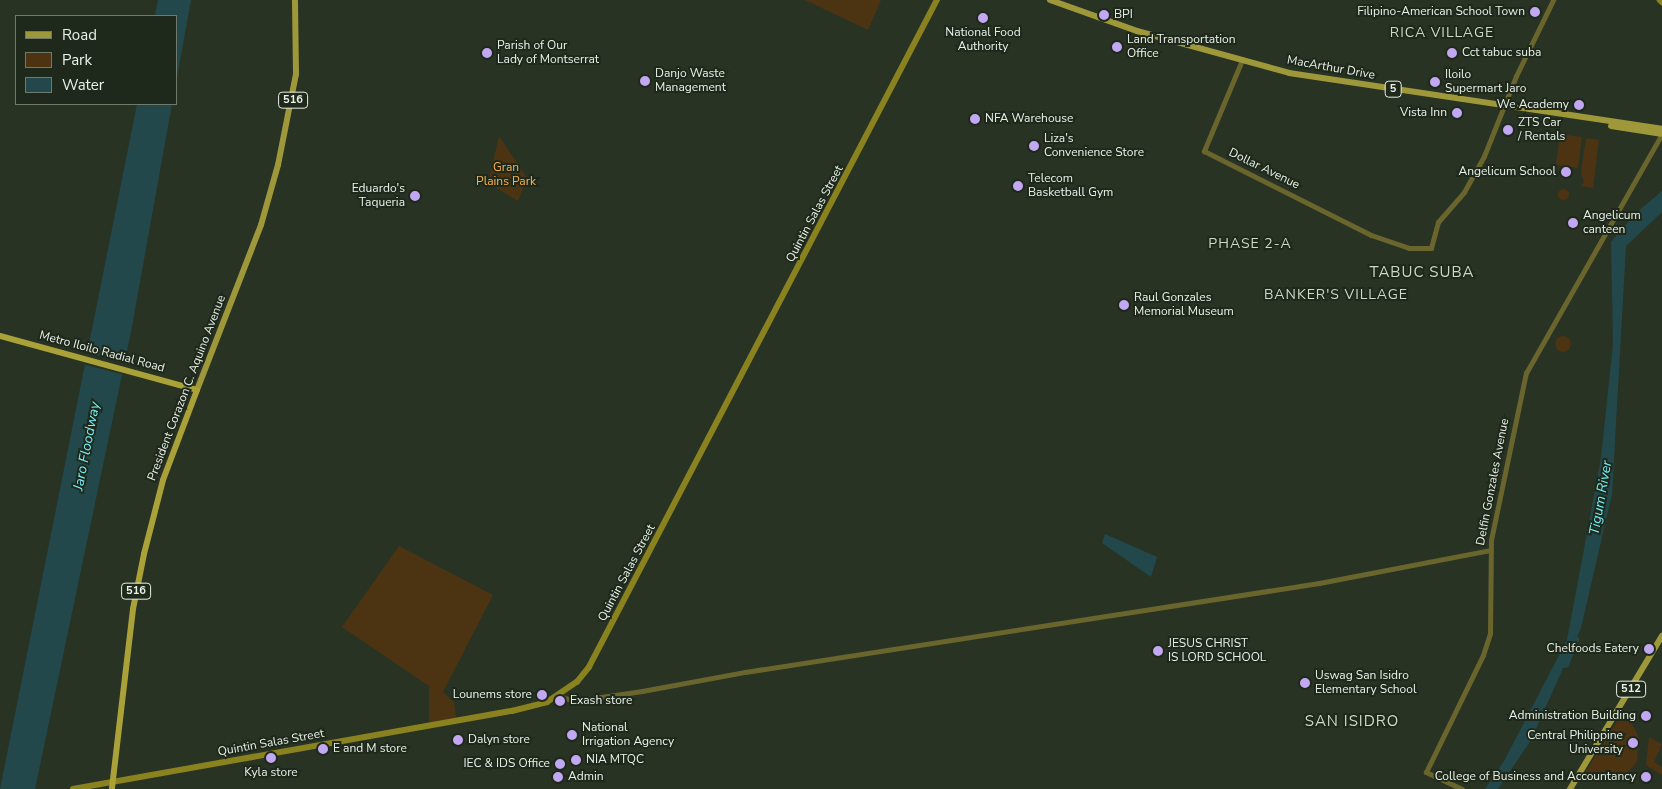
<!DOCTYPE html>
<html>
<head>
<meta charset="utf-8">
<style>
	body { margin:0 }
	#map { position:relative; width:1662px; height:789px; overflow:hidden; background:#283324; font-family:"Nunito Sans",sans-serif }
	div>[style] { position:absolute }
	.green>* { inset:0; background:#4c3413 }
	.round { border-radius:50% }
	.water>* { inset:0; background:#22484c }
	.pier>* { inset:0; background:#283324 }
	.river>* { height:7px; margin:-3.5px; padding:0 3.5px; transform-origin:3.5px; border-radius:3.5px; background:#22484c }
	.tertiary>* { height:5px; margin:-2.5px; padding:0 2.5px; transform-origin:2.5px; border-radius:2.5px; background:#69652d }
	.secondary>* { height:5.5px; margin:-2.75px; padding:0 2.75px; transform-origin:2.75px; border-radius:2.75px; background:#89821f }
	.primary>* { height:6px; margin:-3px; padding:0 3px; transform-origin:3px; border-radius:3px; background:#9f983a }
	.trunk>* { height:6px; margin:-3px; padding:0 3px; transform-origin:3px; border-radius:3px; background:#aaa238 }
	.dots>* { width:14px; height:14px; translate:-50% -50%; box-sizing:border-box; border:2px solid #1e291b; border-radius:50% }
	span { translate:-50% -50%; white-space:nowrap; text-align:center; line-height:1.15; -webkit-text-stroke:4px #1e291b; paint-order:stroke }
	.shield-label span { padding:1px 4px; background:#1e291b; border:1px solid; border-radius:4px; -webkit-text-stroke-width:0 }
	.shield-label { font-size:11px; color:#eaf1e8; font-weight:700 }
	.poi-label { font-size:12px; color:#eaf1e8 }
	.right { translate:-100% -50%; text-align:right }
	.left { translate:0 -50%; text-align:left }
	.street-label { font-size:12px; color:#eaf1e8 }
	.park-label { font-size:12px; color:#fab351 }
	.neighbourhood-label { font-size:14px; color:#ccdac7; letter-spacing:1px }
	.water-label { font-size:14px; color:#74f0fb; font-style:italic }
	.quarter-label { font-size:15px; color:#ccdac7; letter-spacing:1px }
	.legend { position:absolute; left:15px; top:15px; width:162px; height:90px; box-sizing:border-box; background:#1e291b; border:1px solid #70796d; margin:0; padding:6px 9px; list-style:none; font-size:15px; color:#eaf1e8 }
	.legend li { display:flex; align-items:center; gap:10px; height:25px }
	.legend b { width:25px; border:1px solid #70796d }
</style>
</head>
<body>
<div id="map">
	<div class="green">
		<div style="clip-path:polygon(805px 0,881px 0,868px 30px)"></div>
		<div style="clip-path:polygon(1560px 134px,1582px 137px,1578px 168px,1556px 165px)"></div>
		<div style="clip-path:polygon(499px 136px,527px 178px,518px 201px,488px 183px)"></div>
		<div style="clip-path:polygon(1586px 138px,1599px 140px,1593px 188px,1581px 186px,1584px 182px,1581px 172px)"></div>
		<div class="round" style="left:1557.5px;top:188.5px;width:11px;height:11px"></div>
		<div class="round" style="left:1555px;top:336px;width:16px;height:16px"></div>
		<div style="clip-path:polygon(399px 546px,493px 595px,443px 692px,454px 702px,456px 718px,429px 723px,429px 686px,342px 627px)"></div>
		<div style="clip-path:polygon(1621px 715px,1634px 727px,1639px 738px,1637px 762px,1621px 779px,1594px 781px,1586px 771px)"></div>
		<div style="clip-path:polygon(1649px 737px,1662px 744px,1654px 762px,1662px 767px,1662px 775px,1646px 765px)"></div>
	</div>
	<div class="water">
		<div style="clip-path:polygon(158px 0,191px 0,176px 83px,176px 16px,155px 16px)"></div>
		<div style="clip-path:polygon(137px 104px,172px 104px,131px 332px,35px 789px,0 789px)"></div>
		<div style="clip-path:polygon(1662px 191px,1662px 212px,1626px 246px,1612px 494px,1581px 628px,1531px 740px,1498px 789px,1485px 789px,1504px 761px,1567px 640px,1601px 458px,1613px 344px,1611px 242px,1636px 213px)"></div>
		<div style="clip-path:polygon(1105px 534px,1157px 557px,1151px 577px,1102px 543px)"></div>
	</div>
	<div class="pier">
		<div style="clip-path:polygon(85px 352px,127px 363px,125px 375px,82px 364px)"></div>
	</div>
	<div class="river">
		<div style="left:1565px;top:664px;width:27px;rotate:-68deg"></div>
	</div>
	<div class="tertiary">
		<div style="left:1242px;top:60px;width:99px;rotate:112.7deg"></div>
		<div style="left:1204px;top:151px;width:187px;rotate:26.7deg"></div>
		<div style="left:1371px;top:235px;width:40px;rotate:18.9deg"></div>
		<div style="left:1409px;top:248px;width:22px"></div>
		<div style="left:1431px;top:248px;width:27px;rotate:-75deg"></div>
		<div style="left:1438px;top:222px;width:40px;rotate:-49deg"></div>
		<div style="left:1464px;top:192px;width:41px;rotate:-60.9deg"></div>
		<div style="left:1484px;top:156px;width:86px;rotate:-68.2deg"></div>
		<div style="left:1516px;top:76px;width:85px;rotate:-64deg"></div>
		<div style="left:558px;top:696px;width:17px;rotate:17deg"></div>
		<div style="left:574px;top:701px;width:69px;rotate:-8.4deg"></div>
		<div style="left:642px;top:691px;width:105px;rotate:-10.5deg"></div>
		<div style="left:745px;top:672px;width:581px;rotate:-8.81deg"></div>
		<div style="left:1319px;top:583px;width:174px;rotate:-10.9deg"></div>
		<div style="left:1462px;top:789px;width:40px;rotate:-155deg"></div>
		<div style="left:1426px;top:772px;width:130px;rotate:-64deg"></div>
		<div style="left:1483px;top:655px;width:23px;rotate:-72deg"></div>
		<div style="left:1490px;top:633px;width:93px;rotate:-89.4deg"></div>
		<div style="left:1491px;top:540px;width:171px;rotate:-78.2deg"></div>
		<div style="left:1526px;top:373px;width:275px;rotate:-60.4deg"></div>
	</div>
	<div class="secondary">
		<div style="left:1660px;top:0;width:3px;rotate:45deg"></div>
		<div style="left:73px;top:789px;width:446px;rotate:-10.1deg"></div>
		<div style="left:512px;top:711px;width:36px;rotate:-14deg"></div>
		<div style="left:547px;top:702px;width:36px;rotate:-34deg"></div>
		<div style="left:577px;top:682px;width:19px;rotate:-51deg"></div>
		<div style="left:589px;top:667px;width:752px;rotate:-62.45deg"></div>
	</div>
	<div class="primary">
		<div style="left:1050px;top:0;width:92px;rotate:19.6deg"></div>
		<div style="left:1137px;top:31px;width:158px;rotate:15.4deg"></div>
		<div style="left:1289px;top:73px;width:377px;rotate:8.5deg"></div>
		<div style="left:1611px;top:126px;width:52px;rotate:8.9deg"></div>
		<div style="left:197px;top:390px;width:177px;rotate:-68.8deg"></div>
		<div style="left:261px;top:225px;width:62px;rotate:-74.2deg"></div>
		<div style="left:278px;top:165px;width:93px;rotate:-78.8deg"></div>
		<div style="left:296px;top:74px;width:74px;rotate:-90.8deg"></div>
		<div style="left:1570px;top:789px;width:179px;rotate:-59deg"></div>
	</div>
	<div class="trunk">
		<div style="left:0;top:336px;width:204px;rotate:15.3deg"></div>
		<div style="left:197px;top:390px;width:96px;rotate:110.7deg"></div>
		<div style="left:163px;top:480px;width:76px;rotate:104.4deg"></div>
		<div style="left:144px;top:554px;width:56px;rotate:101.3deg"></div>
		<div style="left:133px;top:609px;width:181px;rotate:96.7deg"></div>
	</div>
	<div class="dots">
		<div style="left:1535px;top:12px;background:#c2a7f2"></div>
		<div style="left:1104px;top:15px;background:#c2a7f2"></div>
		<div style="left:983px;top:18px;background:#c2a7f2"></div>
		<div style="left:1117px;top:47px;background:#c2a7f2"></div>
		<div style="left:487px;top:53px;background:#c2a7f2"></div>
		<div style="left:1452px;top:53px;background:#c2a7f2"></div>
		<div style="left:645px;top:81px;background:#c2a7f2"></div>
		<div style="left:1435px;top:82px;background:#c2a7f2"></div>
		<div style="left:1579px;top:105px;background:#c2a7f2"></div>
		<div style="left:1457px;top:113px;background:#c2a7f2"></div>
		<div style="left:975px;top:119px;background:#c2a7f2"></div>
		<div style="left:1508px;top:130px;background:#c2a7f2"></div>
		<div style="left:1034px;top:146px;background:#c2a7f2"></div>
		<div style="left:1566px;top:172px;background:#c2a7f2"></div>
		<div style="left:1018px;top:186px;background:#c2a7f2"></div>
		<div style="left:415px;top:196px;background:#c2a7f2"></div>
		<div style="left:1573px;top:223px;background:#c2a7f2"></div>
		<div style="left:1124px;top:305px;background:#c2a7f2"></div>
		<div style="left:1649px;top:649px;background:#c2a7f2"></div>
		<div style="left:1158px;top:651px;background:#c2a7f2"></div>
		<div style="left:1305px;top:683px;background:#c2a7f2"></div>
		<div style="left:542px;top:695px;background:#c2a7f2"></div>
		<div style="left:560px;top:701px;background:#c2a7f2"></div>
		<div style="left:1646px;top:716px;background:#c2a7f2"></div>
		<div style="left:572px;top:735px;background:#c2a7f2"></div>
		<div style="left:458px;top:740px;background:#c2a7f2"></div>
		<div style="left:1633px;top:743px;background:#c2a7f2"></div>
		<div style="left:323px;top:749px;background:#c2a7f2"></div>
		<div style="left:271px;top:758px;background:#c2a7f2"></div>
		<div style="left:576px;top:760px;background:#c2a7f2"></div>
		<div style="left:560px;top:764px;background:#c2a7f2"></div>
		<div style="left:558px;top:777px;background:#c2a7f2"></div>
		<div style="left:1646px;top:777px;background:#c2a7f2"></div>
	</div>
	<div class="shield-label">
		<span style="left:1393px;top:89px">5</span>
		<span style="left:293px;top:100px">516</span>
		<span style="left:136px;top:591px">516</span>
		<span style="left:1631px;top:689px">512</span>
	</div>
	<div class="poi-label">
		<span class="right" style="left:1525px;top:12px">Filipino-American School Town</span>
		<span class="left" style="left:1114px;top:15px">BPI</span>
		<span style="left:983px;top:40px">National Food<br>Authority</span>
		<span class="left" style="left:1127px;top:47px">Land Transportation<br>Office</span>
		<span class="left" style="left:497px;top:53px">Parish of Our<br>Lady of Montserrat</span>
		<span class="left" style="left:1462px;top:53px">Cct tabuc suba</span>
		<span class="left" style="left:655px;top:81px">Danjo Waste<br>Management</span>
		<span class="left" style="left:1445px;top:82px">Iloilo<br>Supermart Jaro</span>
		<span class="right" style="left:1569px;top:105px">We Academy</span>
		<span class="right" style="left:1447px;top:113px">Vista Inn</span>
		<span class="left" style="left:985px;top:119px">NFA Warehouse</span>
		<span class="left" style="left:1518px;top:130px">ZTS Car<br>/ Rentals</span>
		<span class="left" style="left:1044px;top:146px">Liza's<br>Convenience Store</span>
		<span class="right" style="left:1556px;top:172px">Angelicum School</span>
		<span class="left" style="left:1028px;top:186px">Telecom<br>Basketball Gym</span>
		<span class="right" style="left:405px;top:196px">Eduardo's<br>Taqueria</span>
		<span class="left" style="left:1583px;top:223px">Angelicum<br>canteen</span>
		<span class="left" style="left:1134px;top:305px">Raul Gonzales<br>Memorial Museum</span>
		<span class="left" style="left:1168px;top:651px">JESUS CHRIST<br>IS LORD SCHOOL</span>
		<span class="right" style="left:1639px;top:649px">Chelfoods Eatery</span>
		<span class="left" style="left:1315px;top:683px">Uswag San Isidro<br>Elementary School</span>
		<span class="right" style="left:532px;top:695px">Lounems store</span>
		<span class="left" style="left:570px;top:701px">Exash store</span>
		<span class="right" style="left:1636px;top:716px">Administration Building</span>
		<span class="left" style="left:582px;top:735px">National<br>Irrigation Agency</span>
		<span class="right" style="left:1623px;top:743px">Central Philippine<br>University</span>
		<span class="left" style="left:468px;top:740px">Dalyn store</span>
		<span class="left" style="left:333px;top:749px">E and M store</span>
		<span class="left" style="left:586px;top:760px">NIA MTQC</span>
		<span class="right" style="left:550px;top:764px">IEC &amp; IDS Office</span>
		<span style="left:271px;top:773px">Kyla store</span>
		<span class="left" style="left:568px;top:777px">Admin</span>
		<span class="right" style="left:1636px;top:777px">College of Business and Accountancy</span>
	</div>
	<div class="street-label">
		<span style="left:1331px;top:68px;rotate:10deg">MacArthur Drive</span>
		<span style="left:1264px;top:169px;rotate:26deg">Dollar Avenue</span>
		<span style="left:815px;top:214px;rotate:-62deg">Quintin Salas Street</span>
		<span style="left:102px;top:352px;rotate:15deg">Metro Iloilo Radial Road</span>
		<span style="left:187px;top:388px;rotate:-69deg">President Corazon C. Aquino Avenue</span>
		<span style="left:1493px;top:482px;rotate:-79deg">Delfin Gonzales Avenue</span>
		<span style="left:627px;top:573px;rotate:-62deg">Quintin Salas Street</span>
		<span style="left:271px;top:743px;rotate:-10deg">Quintin Salas Street</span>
	</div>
	<div class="park-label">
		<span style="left:506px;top:175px">Gran<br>Plains Park</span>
	</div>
	<div class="neighbourhood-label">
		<span style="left:1442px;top:33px">RICA VILLAGE</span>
		<span style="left:1250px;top:244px">PHASE 2-A</span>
		<span style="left:1336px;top:295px">BANKER'S VILLAGE</span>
	</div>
	<div class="water-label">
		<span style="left:87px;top:446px;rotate:-79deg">Jaro Floodway</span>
		<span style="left:1601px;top:498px;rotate:-80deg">Tigum River</span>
	</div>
	<div class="quarter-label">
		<span style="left:1422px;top:273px">TABUC SUBA</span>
		<span style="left:1352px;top:722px">SAN ISIDRO</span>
	</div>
	<ul class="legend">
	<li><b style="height:6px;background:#9f983a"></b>Road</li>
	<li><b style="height:14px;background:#4c3413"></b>Park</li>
	<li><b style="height:14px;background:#22484c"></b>Water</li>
	</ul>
</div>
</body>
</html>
